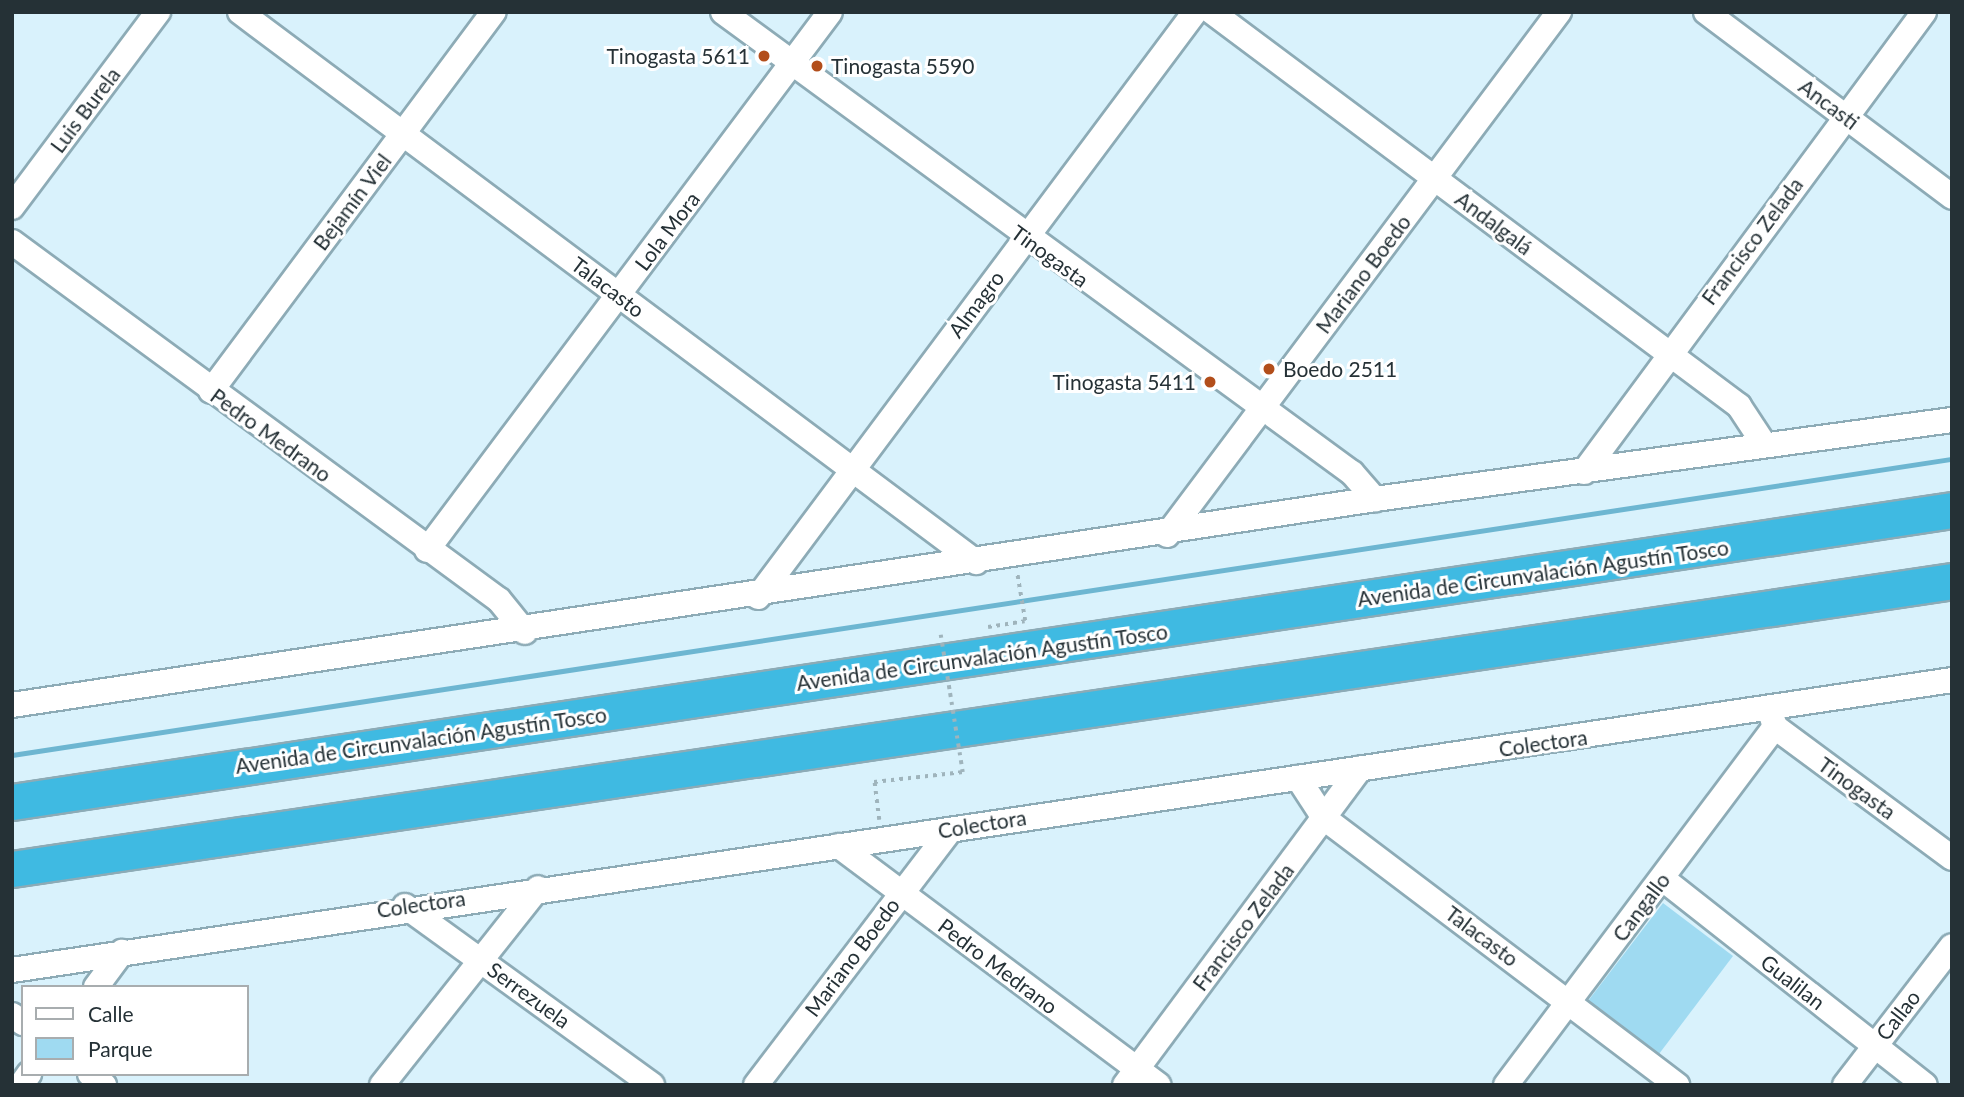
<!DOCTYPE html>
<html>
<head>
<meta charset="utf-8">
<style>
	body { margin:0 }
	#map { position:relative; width:1964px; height:1097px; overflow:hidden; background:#d9f2fc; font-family:Lato,sans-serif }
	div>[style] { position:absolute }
	.green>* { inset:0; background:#9fdaf1 }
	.stream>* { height:5px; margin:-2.5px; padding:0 2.5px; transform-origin:2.5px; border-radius:2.5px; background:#6db6d1 }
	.path>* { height:3.5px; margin-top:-1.75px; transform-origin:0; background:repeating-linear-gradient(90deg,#9fb4bc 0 3.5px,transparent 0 8.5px) }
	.roads { filter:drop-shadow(2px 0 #8dabb6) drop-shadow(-2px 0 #8dabb6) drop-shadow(0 2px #8dabb6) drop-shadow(0 -2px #8dabb6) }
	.minor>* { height:24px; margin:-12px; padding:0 12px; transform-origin:12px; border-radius:12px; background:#fff }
	.highway>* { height:35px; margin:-17.5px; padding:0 17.5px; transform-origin:17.5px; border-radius:17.5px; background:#3fbae2 }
	.path-bridge>* { height:3.5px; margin-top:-1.75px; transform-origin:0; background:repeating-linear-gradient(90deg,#9fb4bc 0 3.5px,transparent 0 8.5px) }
	.dots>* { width:19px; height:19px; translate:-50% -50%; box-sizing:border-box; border:4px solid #fff; border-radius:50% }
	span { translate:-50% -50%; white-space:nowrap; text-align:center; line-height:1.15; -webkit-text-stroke:6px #fff; paint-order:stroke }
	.poi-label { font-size:21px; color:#253136 }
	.right { translate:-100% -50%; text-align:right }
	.left { translate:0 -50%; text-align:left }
	.street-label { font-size:21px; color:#253136 }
	.frame { position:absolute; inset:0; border:14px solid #253136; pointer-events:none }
	.legend { position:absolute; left:21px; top:985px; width:228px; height:91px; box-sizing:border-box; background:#fff; border:2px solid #a8adaf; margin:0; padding:9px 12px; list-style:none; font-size:21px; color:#253136 }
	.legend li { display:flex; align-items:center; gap:14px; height:35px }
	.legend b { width:35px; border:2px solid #a8adaf }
</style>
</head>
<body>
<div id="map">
	<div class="green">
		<div style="clip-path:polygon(1663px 903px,1733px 956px,1659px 1054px,1588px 1001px)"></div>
	</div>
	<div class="stream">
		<div style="left:12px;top:755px;width:1962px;rotate:-8.68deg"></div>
	</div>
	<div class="path">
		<div style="left:988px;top:627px;width:37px;rotate:-9deg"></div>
		<div style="left:1025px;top:621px;width:49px;rotate:-99.5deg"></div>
		<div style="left:879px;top:820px;width:38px;rotate:-97deg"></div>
		<div style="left:874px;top:782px;width:90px;rotate:-6.4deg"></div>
	</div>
	<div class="roads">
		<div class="minor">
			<div style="left:240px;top:12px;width:919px;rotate:36.77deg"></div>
			<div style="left:723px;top:12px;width:780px;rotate:36.24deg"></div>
			<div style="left:1352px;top:473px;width:35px;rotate:49deg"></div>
			<div style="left:1212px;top:12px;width:658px;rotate:36.78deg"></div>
			<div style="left:1739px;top:406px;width:45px;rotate:56.7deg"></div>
			<div style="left:1706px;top:12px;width:308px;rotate:36.9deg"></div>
			<div style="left:12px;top:207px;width:244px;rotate:-53.2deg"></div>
			<div style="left:12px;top:242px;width:604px;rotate:36.32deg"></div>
			<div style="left:499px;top:600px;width:41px;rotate:50.9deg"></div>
			<div style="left:211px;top:391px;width:473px;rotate:-53.3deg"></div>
			<div style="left:1584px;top:472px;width:572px;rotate:-53.53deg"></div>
			<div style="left:1167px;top:535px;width:654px;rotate:-53.15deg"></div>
			<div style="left:427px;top:550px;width:672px;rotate:-53.16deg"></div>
			<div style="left:758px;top:597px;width:730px;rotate:-53.24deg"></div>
			<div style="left:12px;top:705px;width:1378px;rotate:-8.59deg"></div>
			<div style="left:1375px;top:499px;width:582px;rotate:-7.8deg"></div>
			<div style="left:1771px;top:714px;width:14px;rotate:73deg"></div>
			<div style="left:1775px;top:727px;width:220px;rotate:36.5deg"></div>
			<div style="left:1298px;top:778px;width:48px;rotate:57deg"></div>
			<div style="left:1324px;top:818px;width:443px;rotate:37.1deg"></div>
			<div style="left:839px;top:846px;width:399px;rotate:36.8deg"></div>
			<div style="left:1663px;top:879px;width:333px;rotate:38.2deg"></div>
			<div style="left:405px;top:906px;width:305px;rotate:35.9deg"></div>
			<div style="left:12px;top:970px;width:1962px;rotate:-8.5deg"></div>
			<div style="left:96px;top:987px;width:44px;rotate:-53.4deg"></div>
			<div style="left:12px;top:1015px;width:14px;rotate:36deg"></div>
			<div style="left:90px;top:1074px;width:18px;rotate:38deg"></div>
			<div style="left:21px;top:1085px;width:14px;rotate:-54deg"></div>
			<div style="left:382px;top:1085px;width:251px;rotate:-51.6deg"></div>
			<div style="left:756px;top:1085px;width:320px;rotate:-52.7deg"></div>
			<div style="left:1125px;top:1085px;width:394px;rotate:-53.4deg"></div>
			<div style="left:1506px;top:1085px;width:448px;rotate:-53.1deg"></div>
			<div style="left:1845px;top:1085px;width:175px;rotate:-52.4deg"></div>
		</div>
		<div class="highway">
			<div style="left:12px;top:802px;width:1962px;rotate:-8.56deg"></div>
			<div style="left:12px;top:869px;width:1961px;rotate:-8.44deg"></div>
		</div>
	</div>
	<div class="path-bridge">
		<div style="left:941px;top:635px;width:139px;rotate:80.9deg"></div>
	</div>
	<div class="dots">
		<div style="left:764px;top:56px;background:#b24e1b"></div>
		<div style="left:817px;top:66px;background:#b24e1b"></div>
		<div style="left:1269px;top:369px;background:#b24e1b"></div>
		<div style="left:1210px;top:382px;background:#b24e1b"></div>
	</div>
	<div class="poi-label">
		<span class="right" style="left:750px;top:56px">Tinogasta 5611</span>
		<span class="left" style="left:831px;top:66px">Tinogasta 5590</span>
		<span class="left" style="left:1283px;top:369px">Boedo 2511</span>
		<span class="right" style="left:1196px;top:382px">Tinogasta 5411</span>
	</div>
	<div class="street-label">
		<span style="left:1829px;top:104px;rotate:37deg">Ancasti</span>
		<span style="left:85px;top:110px;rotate:-53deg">Luis Burela</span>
		<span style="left:352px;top:202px;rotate:-53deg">Bejamín Viel</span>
		<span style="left:1494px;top:223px;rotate:37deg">Andalgalá</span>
		<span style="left:667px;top:231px;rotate:-53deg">Lola Mora</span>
		<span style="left:1752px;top:241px;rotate:-53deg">Francisco Zelada</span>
		<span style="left:1050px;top:256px;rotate:36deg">Tinogasta</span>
		<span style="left:1363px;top:274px;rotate:-53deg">Mariano Boedo</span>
		<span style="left:608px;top:287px;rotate:37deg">Talacasto</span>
		<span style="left:976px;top:304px;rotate:-53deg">Almagro</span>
		<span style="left:271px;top:435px;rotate:36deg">Pedro Medrano</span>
		<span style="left:1543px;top:573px;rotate:-8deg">Avenida de Circunvalación Agustín Tosco</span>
		<span style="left:982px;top:657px;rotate:-8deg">Avenida de Circunvalación Agustín Tosco</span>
		<span style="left:421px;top:740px;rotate:-8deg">Avenida de Circunvalación Agustín Tosco</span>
		<span style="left:1543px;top:743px;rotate:-8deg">Colectora</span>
		<span style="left:1857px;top:788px;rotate:36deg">Tinogasta</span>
		<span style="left:982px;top:824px;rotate:-9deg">Colectora</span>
		<span style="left:421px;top:904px;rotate:-8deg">Colectora</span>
		<span style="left:1641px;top:907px;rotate:-53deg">Cangallo</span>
		<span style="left:1243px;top:927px;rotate:-53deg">Francisco Zelada</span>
		<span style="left:1482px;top:936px;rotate:37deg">Talacasto</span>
		<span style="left:852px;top:957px;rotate:-53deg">Mariano Boedo</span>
		<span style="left:998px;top:966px;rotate:37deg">Pedro Medrano</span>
		<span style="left:1793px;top:982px;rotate:38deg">Gualilan</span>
		<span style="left:529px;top:995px;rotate:36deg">Serrezuela</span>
		<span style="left:1898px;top:1015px;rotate:-52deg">Callao</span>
	</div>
	<div class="frame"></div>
	<ul class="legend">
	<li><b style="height:9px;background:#fff"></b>Calle</li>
	<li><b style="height:19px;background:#9fdaf1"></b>Parque</li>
	</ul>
</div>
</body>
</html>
